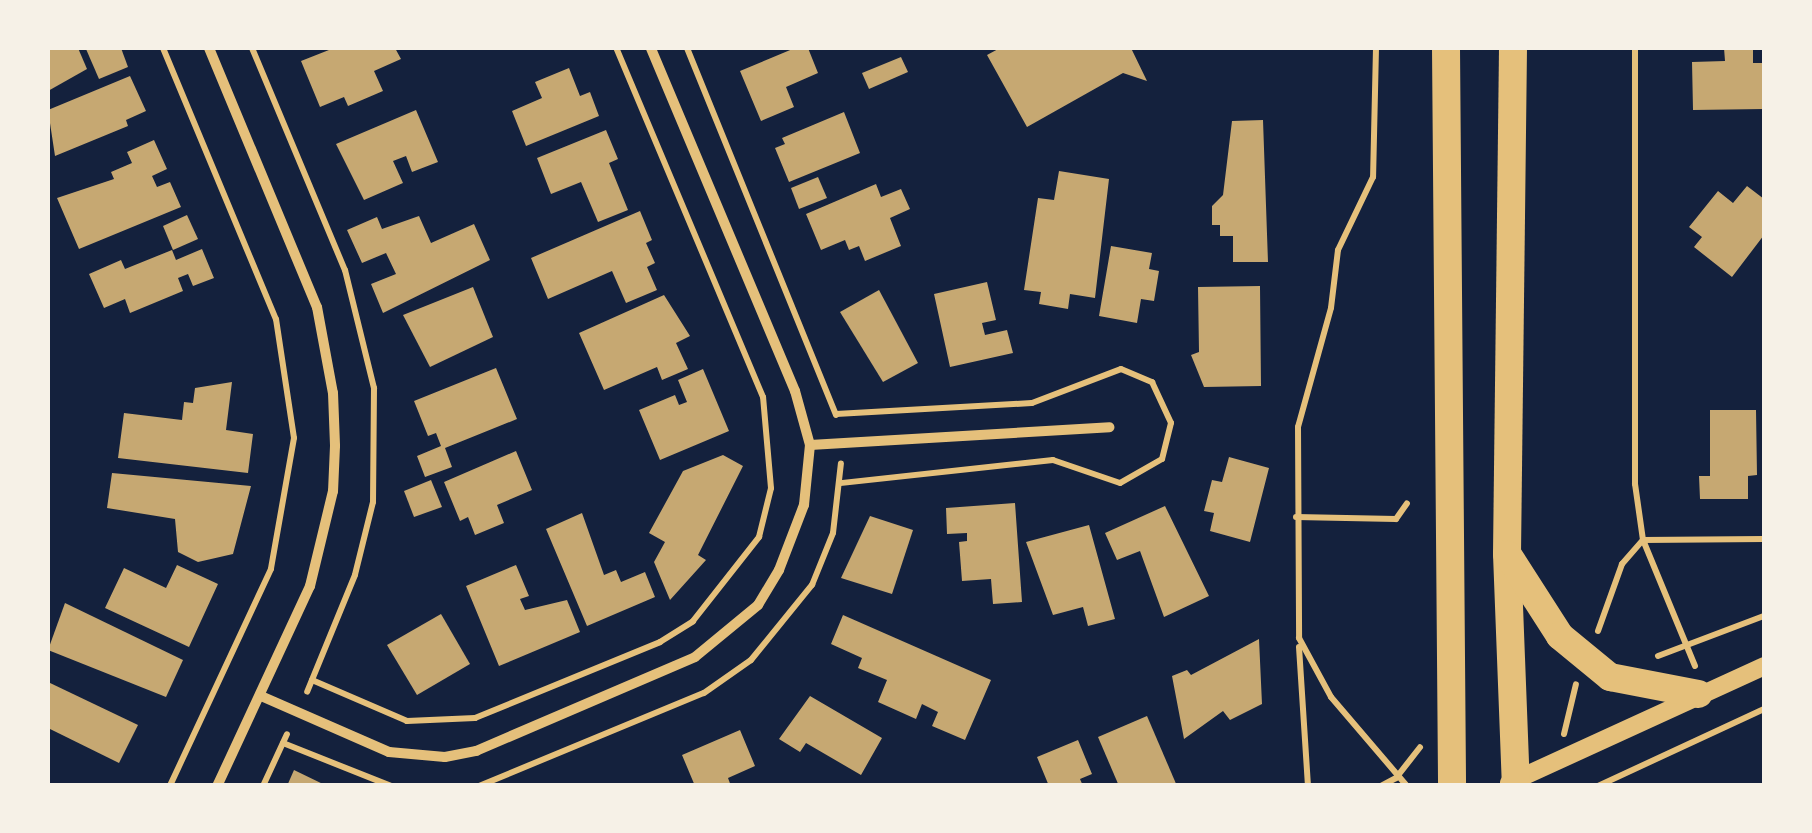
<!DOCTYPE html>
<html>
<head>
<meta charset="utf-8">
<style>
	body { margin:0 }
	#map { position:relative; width:1812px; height:833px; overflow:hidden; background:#14213d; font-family:"Noto Sans",sans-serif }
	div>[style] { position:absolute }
	.building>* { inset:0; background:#c6a872 }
	.path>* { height:6px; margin:-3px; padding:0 3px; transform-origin:3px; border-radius:3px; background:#e5c07b }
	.minor>* { height:10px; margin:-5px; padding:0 5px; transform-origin:5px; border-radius:5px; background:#e5c07b }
	.tertiary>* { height:18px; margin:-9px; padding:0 9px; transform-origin:9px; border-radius:9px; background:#e5c07b }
	.trunk>* { height:28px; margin:-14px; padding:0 14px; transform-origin:14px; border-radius:14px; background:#e5c07b }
	span { translate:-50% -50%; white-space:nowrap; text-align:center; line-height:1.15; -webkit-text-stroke:8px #f6f1e7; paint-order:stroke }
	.frame { position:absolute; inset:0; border:50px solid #f6f1e7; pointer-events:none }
</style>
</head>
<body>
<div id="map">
	<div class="building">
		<div style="clip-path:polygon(48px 48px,78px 48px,87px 69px,48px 91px)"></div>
		<div style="clip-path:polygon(121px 48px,128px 67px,99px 79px,86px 49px)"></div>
		<div style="clip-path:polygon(334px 48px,395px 48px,401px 59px,374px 71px,383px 91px,348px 106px,344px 97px,320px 107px,301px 61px)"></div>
		<div style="clip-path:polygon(795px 48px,808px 48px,818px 73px,786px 87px,794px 107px,761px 121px,740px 71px)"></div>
		<div style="clip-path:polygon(1000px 48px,1131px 48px,1147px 81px,1123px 73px,1027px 127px,987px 55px)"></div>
		<div style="clip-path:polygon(1724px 48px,1753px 48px,1753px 63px,1764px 63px,1764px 109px,1693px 110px,1692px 62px,1725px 61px)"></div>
		<div style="clip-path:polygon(901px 57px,908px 72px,869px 89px,862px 73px)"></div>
		<div style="clip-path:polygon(569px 68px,580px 96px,590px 92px,599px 116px,526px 146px,512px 111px,542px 98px,535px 82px)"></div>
		<div style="clip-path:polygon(130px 76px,146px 111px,126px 120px,128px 126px,55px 156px,48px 110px)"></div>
		<div style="clip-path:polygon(416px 110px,438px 162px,412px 172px,406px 156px,393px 161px,403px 183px,364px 200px,336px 144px)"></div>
		<div style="clip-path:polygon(844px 112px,860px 153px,789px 182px,775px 148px,785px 144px,782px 138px)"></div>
		<div style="clip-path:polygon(1263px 120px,1268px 262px,1233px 262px,1233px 236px,1220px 236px,1220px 225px,1212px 225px,1212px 206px,1223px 195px,1232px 121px)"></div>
		<div style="clip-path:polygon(606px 130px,618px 159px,609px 163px,628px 210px,598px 222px,581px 182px,551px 194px,537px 158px)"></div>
		<div style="clip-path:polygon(154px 140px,167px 169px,152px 176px,157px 187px,170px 182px,181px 207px,79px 249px,57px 198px,114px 179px,111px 172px,132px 163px,127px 152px)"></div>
		<div style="clip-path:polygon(1059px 171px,1109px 179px,1095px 298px,1070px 294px,1068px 309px,1039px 304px,1041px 292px,1024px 290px,1038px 198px,1054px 200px)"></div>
		<div style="clip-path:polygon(818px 177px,827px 198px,799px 209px,791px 188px)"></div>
		<div style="clip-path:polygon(876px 184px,881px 197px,901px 189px,910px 209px,890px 218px,901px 246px,865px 261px,859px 246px,849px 250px,845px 240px,821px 250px,806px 214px)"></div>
		<div style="clip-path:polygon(1747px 186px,1764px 199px,1764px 235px,1732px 277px,1694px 247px,1702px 237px,1689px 227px,1718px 191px,1733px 203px)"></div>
		<div style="clip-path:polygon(640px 211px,652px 240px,646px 243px,655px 263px,647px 267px,657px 290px,626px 303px,612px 271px,548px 299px,531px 258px)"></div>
		<div style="clip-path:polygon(187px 215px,198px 239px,173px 250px,163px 226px)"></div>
		<div style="clip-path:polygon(419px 216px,431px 243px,474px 224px,490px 260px,383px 313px,371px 284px,396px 274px,386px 253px,362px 263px,347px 230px,377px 217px,382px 229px)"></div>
		<div style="clip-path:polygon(1111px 246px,1152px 253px,1149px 269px,1159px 271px,1154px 301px,1141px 299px,1137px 323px,1099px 316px)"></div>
		<div style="clip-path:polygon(202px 249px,214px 278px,193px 286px,188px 274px,178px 278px,183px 291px,130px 313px,125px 299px,104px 308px,89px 274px,121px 260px,125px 269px,172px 250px,176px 260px)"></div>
		<div style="clip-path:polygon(987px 282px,996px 320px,982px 323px,985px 335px,1007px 330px,1013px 353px,950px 367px,934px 294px)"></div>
		<div style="clip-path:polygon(1260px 286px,1261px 386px,1204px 387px,1191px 355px,1199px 352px,1198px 287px)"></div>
		<div style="clip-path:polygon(473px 287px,493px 337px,430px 367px,403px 315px)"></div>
		<div style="clip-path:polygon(879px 290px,918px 363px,883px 382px,840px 312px)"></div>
		<div style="clip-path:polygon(664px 295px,690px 336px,676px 343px,688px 369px,662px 380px,657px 367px,604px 390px,579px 333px)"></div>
		<div style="clip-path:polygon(496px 368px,517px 419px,445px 448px,452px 467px,425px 477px,417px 456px,441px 446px,436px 433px,428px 436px,414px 401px)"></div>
		<div style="clip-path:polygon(703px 369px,729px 431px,660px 460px,639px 410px,675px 395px,679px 405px,687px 402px,678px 380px)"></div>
		<div style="clip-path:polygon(232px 382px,226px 430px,253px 434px,248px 473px,118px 458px,124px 413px,182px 420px,184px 402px,193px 403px,195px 388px)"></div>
		<div style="clip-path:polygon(1710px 410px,1756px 410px,1757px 475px,1748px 476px,1748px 499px,1700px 499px,1699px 476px,1710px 476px)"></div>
		<div style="clip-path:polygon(516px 451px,532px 490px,497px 505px,504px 523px,475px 535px,468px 517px,460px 521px,444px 482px)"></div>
		<div style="clip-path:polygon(723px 455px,743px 466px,698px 555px,706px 560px,670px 600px,654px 562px,665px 542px,649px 533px,683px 471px)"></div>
		<div style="clip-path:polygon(1229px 457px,1269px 468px,1250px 542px,1210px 531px,1214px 513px,1204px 511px,1212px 480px,1222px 482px)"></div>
		<div style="clip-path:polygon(112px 473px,251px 486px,233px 554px,198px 562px,178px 552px,175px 519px,107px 508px)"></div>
		<div style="clip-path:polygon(431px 480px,442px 507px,414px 517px,404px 491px)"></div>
		<div style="clip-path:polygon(1015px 503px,1022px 602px,993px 604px,991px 579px,962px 581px,959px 542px,967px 541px,967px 533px,947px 534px,946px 508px)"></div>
		<div style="clip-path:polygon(1165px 506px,1209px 596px,1164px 617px,1140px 551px,1117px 560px,1105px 533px)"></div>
		<div style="clip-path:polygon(582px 513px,604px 575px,616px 570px,621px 582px,645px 572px,655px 597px,587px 626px,546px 529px)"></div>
		<div style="clip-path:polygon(870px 516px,913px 530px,892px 594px,841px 578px)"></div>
		<div style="clip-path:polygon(1089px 525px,1115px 619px,1088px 626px,1083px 607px,1053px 615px,1026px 542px)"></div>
		<div style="clip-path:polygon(177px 565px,218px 584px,189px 647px,105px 608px,124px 568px,166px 588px)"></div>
		<div style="clip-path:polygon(516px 565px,529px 596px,520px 599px,525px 610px,567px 600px,580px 632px,499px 666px,466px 586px)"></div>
		<div style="clip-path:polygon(65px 603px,183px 660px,166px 697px,48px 650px)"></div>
		<div style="clip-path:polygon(441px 614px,470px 664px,417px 695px,387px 645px)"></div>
		<div style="clip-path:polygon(843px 615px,991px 680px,965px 740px,932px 726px,938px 712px,922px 704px,916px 719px,878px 702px,887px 680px,858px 668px,862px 658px,831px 644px)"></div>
		<div style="clip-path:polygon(1259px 639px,1262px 704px,1230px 720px,1223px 711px,1184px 739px,1172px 676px,1187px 670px,1191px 675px)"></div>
		<div style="clip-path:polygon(48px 682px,138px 725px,119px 763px,48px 728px)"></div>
		<div style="clip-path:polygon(810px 696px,882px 738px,861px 775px,806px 743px,800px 752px,779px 739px)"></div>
		<div style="clip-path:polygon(1147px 716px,1177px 786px,1119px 786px,1098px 737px)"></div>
		<div style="clip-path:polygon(740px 730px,755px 766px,728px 778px,731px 786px,695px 786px,682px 755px)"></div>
		<div style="clip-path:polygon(1078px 740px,1092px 774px,1080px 779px,1083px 786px,1049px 786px,1037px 757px)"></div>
		<div style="clip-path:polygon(294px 770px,327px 786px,287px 786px)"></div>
	</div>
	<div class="path">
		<div style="left:163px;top:48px;width:294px;rotate:67.4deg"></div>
		<div style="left:276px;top:319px;width:120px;rotate:81.4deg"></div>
		<div style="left:294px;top:438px;width:133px;rotate:100deg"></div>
		<div style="left:271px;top:569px;width:239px;rotate:115deg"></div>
		<div style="left:252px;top:48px;width:241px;rotate:67.3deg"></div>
		<div style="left:345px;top:270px;width:122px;rotate:76.2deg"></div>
		<div style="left:374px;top:388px;width:114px;rotate:90.5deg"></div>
		<div style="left:373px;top:502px;width:75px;rotate:103.9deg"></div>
		<div style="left:355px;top:575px;width:126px;rotate:112.3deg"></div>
		<div style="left:687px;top:48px;width:396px;rotate:67.9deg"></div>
		<div style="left:1376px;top:48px;width:129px;rotate:91.3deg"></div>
		<div style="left:1373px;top:177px;width:81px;rotate:115.6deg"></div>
		<div style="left:1338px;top:250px;width:58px;rotate:96.9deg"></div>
		<div style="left:1331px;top:308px;width:123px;rotate:105.5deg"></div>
		<div style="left:1298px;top:427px;width:211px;rotate:89.7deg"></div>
		<div style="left:1299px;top:638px;width:67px;rotate:61.5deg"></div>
		<div style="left:1331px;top:697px;width:117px;rotate:49.5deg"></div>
		<div style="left:836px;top:414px;width:196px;rotate:-3.2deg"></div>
		<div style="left:1032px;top:403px;width:95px;rotate:-20.9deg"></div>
		<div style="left:1121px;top:369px;width:34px;rotate:23deg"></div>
		<div style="left:1152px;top:382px;width:45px;rotate:65.1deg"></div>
		<div style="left:1171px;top:423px;width:37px;rotate:104deg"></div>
		<div style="left:1162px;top:459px;width:48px;rotate:150.3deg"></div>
		<div style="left:1120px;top:483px;width:71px;rotate:-161.1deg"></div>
		<div style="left:1053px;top:460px;width:214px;rotate:173.8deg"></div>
		<div style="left:1296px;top:517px;width:100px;rotate:1.1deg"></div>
		<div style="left:1396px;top:519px;width:19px;rotate:-55deg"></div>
		<div style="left:1598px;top:631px;width:71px;rotate:-70.3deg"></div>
		<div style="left:1622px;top:564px;width:32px;rotate:-49deg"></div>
		<div style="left:1643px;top:540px;width:57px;rotate:-98.1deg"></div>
		<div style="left:1635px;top:484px;width:436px;rotate:-90deg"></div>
		<div style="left:1299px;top:647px;width:139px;rotate:86.3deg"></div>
		<div style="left:1658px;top:656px;width:113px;rotate:-20.7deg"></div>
		<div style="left:1695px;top:666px;width:136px;rotate:-112.4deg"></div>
		<div style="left:1643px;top:540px;width:121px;rotate:-0.5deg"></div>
		<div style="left:312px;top:680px;width:103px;rotate:23.3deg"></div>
		<div style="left:407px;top:721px;width:68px;rotate:-2.5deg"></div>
		<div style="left:475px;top:718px;width:200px;rotate:-22.3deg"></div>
		<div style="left:660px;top:642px;width:39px;rotate:-32deg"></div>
		<div style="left:693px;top:621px;width:107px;rotate:-51.8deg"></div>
		<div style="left:759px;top:537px;width:50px;rotate:-76.2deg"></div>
		<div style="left:771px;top:488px;width:91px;rotate:-95deg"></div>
		<div style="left:763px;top:397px;width:379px;rotate:-112.8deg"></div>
		<div style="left:1564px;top:734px;width:51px;rotate:-76.5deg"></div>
		<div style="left:283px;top:743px;width:116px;rotate:21.7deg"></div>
		<div style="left:263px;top:786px;width:57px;rotate:-65.2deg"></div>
		<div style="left:479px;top:786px;width:243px;rotate:-22.5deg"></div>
		<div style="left:704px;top:693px;width:57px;rotate:-35.1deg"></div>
		<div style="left:751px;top:660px;width:97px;rotate:-50.9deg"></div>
		<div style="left:812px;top:585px;width:56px;rotate:-68deg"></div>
		<div style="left:833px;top:533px;width:70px;rotate:-83.5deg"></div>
		<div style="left:1381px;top:786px;width:17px;rotate:-28deg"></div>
		<div style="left:1396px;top:778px;width:39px;rotate:-52deg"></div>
		<div style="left:1598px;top:786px;width:183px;rotate:-24.9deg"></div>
	</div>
	<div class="minor">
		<div style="left:209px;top:48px;width:281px;rotate:67.4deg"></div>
		<div style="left:317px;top:307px;width:87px;rotate:79.5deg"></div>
		<div style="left:333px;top:393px;width:53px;rotate:87.8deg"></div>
		<div style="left:335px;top:446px;width:45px;rotate:92.5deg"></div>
		<div style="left:333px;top:491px;width:98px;rotate:103.6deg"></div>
		<div style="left:310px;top:586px;width:221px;rotate:114.9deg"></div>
		<div style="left:810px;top:445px;width:300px;rotate:-3.4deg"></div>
		<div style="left:261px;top:696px;width:140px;rotate:23.6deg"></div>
		<div style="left:389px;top:752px;width:56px;rotate:5.1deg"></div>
		<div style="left:445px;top:757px;width:32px;rotate:-11deg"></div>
		<div style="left:476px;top:751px;width:238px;rotate:-23.2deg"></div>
		<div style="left:695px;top:657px;width:82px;rotate:-39.5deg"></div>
		<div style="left:758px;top:605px;width:41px;rotate:-59deg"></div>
		<div style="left:779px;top:570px;width:70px;rotate:-69deg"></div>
		<div style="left:804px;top:505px;width:60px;rotate:-84.3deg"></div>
		<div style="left:810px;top:445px;width:56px;rotate:-105.5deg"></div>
		<div style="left:795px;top:391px;width:372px;rotate:-112.8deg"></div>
	</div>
	<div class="tertiary">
		<div style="left:1509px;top:783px;width:281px;rotate:-24.6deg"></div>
	</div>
	<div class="trunk">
		<div style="left:1446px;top:48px;width:738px;rotate:89.53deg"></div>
		<div style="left:1513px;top:48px;width:506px;rotate:90.68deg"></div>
		<div style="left:1507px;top:554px;width:232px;rotate:87.8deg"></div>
		<div style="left:1508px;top:555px;width:96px;rotate:57.3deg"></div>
		<div style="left:1560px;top:636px;width:65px;rotate:39.4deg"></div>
		<div style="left:1610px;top:677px;width:90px;rotate:10.9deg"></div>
	</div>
	<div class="frame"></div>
</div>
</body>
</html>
